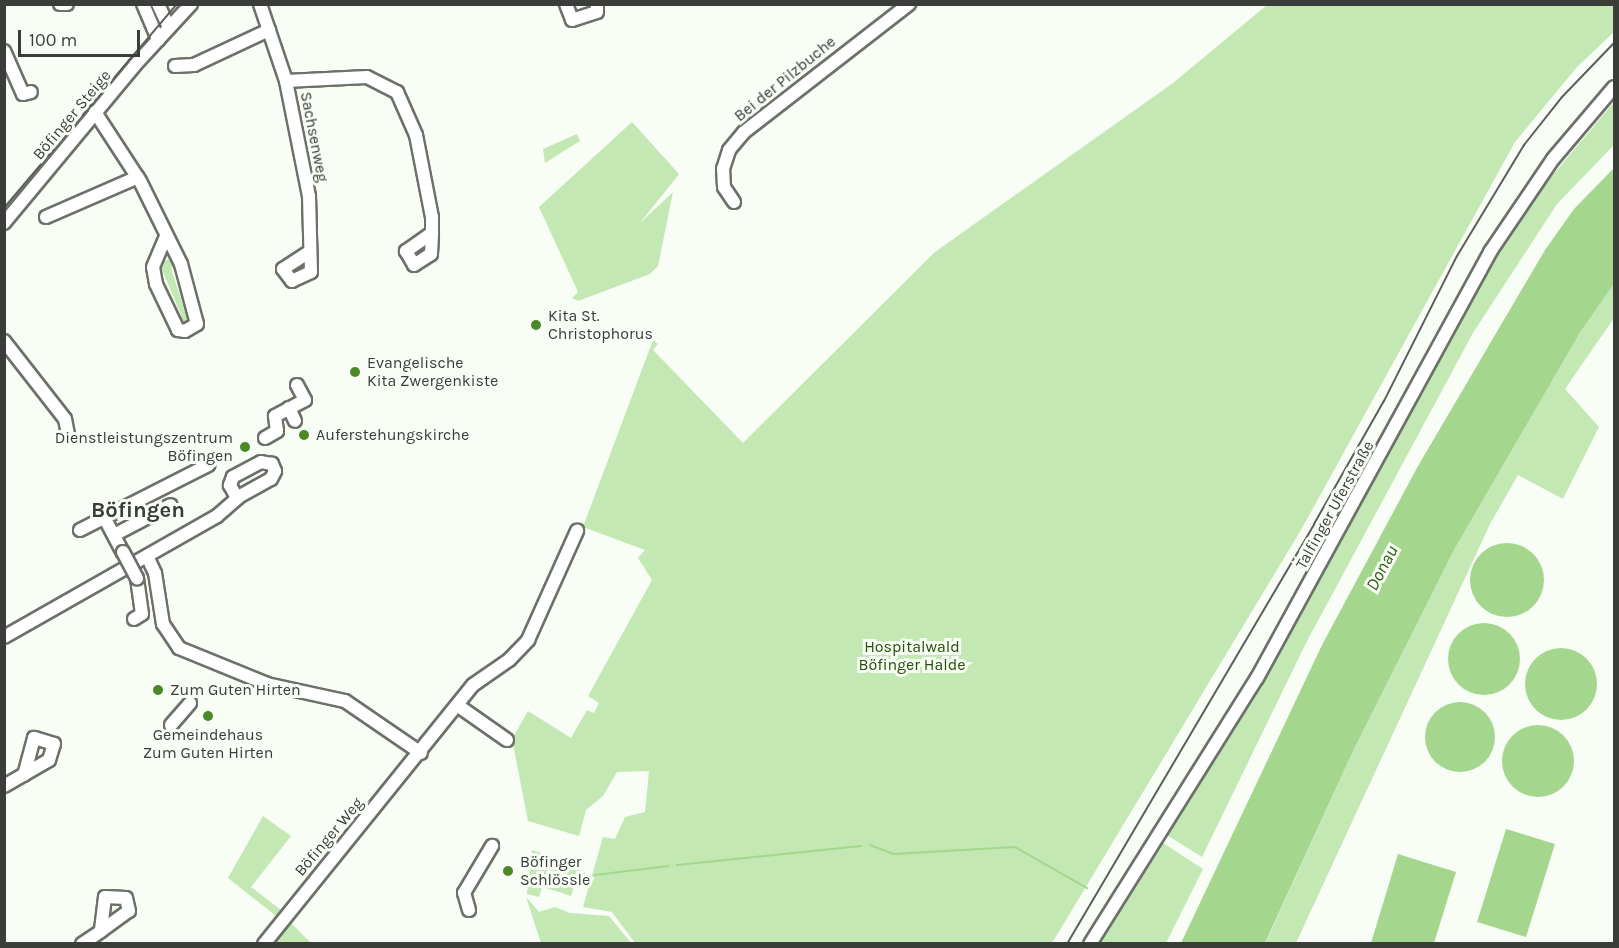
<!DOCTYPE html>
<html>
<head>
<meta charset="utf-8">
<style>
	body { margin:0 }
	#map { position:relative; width:1619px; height:948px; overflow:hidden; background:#f8fdf5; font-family:Karla,sans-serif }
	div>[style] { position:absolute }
	.green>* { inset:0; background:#c3e8b3 }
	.water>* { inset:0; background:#a4d78d }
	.round { border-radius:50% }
	.stream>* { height:2px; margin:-1px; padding:0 1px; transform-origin:1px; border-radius:1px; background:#a4d78d }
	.roads { filter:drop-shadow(2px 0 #6c716a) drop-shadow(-2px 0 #6c716a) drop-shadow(0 2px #6c716a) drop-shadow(0 -2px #6c716a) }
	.minor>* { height:12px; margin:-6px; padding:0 6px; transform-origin:6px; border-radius:6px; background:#fff }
	.tram>* { height:1.5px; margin:-0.75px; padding:0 0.75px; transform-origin:0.75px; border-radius:0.75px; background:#5b5e5a }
	.rail>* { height:2px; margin:-1px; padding:0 1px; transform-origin:1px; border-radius:1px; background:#5b5e5a }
	.bridges { filter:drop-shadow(2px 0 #6c716a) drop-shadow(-2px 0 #6c716a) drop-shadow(0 2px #6c716a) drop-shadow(0 -2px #6c716a) }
	.minor-bridge>* { height:12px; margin:-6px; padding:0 6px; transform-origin:6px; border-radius:6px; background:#fff }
	.dots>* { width:16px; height:16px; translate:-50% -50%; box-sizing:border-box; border:3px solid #f8fdf5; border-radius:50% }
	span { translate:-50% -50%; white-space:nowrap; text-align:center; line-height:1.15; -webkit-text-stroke:6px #f8fdf5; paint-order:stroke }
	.street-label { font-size:16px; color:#3b3d3a }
	.poi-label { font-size:16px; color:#3b3d3a }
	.left { translate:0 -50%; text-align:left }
	.right { translate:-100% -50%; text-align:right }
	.park-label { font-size:16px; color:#235103 }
	.water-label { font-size:18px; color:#315f16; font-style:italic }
	.district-label { font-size:22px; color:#3b3d3a; font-weight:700 }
	.frame { position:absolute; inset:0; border:6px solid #3b3d3a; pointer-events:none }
	.scale { position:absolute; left:18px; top:30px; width:122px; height:27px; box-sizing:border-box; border:3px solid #3b3d3a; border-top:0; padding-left:8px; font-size:18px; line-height:21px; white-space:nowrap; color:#3b3d3a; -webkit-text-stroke:4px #f8fdf5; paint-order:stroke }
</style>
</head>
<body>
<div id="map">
	<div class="green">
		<div style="clip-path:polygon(1267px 5px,1614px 5px,1614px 32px,1577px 67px,1515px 142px,1301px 530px,1052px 943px,635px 943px,612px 912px,583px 907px,603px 837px,615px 839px,625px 817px,645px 812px,649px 771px,617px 772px,603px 796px,586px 810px,579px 836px,528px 821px,512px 739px,528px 711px,571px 738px,587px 710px,594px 713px,599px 703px,588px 696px,652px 580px,638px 558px,645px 550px,583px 527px,653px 340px,658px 344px,653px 350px,743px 443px,935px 252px,1173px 83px)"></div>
		<div style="clip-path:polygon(1614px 102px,1614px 145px,1557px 204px,1473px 333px,1306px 643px,1202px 857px,1165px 834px,1526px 207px)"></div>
		<div style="clip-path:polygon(632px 122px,679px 174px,640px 223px,673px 192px,658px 266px,650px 274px,578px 301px,572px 298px,578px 292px,539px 207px)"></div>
		<div style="clip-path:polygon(577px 134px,580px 141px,545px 163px,543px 149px)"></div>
		<div style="clip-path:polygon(168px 259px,177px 265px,171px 268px,185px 312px,192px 311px,186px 323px,175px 318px,181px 315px,163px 272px,158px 274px,157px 267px)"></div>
		<div style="clip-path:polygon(1614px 284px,1614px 318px,1565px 389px,1599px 427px,1563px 499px,1518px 475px,1490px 524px,1296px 943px,1265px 944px,1354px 749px,1454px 550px,1581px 331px)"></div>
		<div style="clip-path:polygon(263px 816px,291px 836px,251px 887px,281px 910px,276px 916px,228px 878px)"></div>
		<div style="clip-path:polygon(1163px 843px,1203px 869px,1166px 943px,1100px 943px)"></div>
		<div style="clip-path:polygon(532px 850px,554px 858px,553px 863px,585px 872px,583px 881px,576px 879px,571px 896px,543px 887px,548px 871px,564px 875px,548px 869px,539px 897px,527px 894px)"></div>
		<div style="clip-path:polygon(526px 897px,539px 912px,555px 907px,570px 913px,609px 916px,631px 943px,541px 943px)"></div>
		<div style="clip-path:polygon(287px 919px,311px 943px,270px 944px)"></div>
	</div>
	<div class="water">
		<div style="clip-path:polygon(1614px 168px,1614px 284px,1581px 331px,1454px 550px,1354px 749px,1265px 943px,1181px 943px,1322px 645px,1418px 466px,1545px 250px,1574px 209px)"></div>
		<div class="round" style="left:1470px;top:543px;width:74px;height:74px"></div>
		<div class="round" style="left:1448px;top:623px;width:72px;height:72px"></div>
		<div class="round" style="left:1525px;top:648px;width:72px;height:72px"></div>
		<div class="round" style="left:1425px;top:702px;width:70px;height:70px"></div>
		<div class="round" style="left:1502px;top:725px;width:72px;height:72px"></div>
		<div style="clip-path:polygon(1506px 829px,1555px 844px,1526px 937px,1477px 922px)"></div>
		<div style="clip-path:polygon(1398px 854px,1456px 872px,1434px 943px,1371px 943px)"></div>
	</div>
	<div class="stream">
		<div style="left:870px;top:845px;width:25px;rotate:21deg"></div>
		<div style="left:893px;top:854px;width:122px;rotate:-3.3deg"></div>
		<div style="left:1015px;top:847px;width:83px;rotate:29.7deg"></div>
		<div style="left:677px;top:865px;width:185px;rotate:-5.9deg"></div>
		<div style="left:595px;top:875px;width:74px;rotate:-7deg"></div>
	</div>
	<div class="roads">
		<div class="minor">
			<div style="left:60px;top:4px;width:7px"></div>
			<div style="left:143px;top:4px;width:39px;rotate:67deg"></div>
			<div style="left:158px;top:4px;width:26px;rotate:65deg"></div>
			<div style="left:260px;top:4px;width:81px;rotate:71.3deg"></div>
			<div style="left:286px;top:81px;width:117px;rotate:78.7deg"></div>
			<div style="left:309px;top:196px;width:76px;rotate:88.5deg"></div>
			<div style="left:311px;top:272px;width:21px;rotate:155deg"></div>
			<div style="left:292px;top:281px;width:15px;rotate:-127deg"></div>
			<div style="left:283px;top:269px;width:31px;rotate:-33deg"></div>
			<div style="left:566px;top:4px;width:17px;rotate:69deg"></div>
			<div style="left:572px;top:20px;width:26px;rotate:-18deg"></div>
			<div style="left:597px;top:12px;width:8px;rotate:-90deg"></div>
			<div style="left:4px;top:51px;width:47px;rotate:66.2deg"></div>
			<div style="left:23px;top:94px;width:8px;rotate:-14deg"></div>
			<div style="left:175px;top:66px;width:19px;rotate:-3deg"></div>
			<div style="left:194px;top:65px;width:83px;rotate:-25deg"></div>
			<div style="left:286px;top:81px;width:81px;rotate:-2.8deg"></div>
			<div style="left:367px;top:77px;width:34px;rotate:27deg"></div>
			<div style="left:397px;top:92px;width:47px;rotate:66.2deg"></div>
			<div style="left:416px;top:135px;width:84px;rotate:79deg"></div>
			<div style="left:432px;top:217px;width:16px;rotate:90deg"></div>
			<div style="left:432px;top:233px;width:32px;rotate:145deg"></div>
			<div style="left:406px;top:251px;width:16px;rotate:60deg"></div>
			<div style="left:414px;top:265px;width:20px;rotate:-33deg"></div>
			<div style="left:431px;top:254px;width:21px;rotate:-87deg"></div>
			<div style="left:95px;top:112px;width:82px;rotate:56.9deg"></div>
			<div style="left:140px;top:181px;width:93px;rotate:63.7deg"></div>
			<div style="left:181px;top:264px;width:62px;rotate:75.1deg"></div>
			<div style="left:197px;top:324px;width:14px;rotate:150deg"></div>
			<div style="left:185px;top:331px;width:7px;rotate:-172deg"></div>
			<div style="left:178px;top:330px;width:51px;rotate:-115.6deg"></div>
			<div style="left:156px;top:284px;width:17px;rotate:-100deg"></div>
			<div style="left:153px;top:267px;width:33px;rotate:-67deg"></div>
			<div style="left:734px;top:202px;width:18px;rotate:-124deg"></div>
			<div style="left:724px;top:187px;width:18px;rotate:-93deg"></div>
			<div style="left:723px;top:169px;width:20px;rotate:-72deg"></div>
			<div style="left:729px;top:150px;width:23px;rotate:-50deg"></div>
			<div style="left:744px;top:132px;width:209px;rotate:-37.8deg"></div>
			<div style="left:46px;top:217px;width:100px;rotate:-23.5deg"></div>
			<div style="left:4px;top:223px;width:205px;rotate:-50.3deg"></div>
			<div style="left:135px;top:65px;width:83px;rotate:-47.4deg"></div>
			<div style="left:4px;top:341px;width:99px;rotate:52deg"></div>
			<div style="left:65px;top:419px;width:16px;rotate:79deg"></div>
			<div style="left:289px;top:408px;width:14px;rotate:65deg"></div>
			<div style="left:265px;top:438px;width:14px;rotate:-30deg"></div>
			<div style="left:277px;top:431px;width:15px;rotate:-98deg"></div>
			<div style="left:275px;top:416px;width:34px;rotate:-28deg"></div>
			<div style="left:305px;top:400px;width:17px;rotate:-118deg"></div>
			<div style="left:104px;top:517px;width:40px;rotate:62deg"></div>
			<div style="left:80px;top:530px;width:144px;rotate:-26.9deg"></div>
			<div style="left:114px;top:535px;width:64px;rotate:-27.8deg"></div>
			<div style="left:147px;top:556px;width:19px;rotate:65deg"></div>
			<div style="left:155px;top:573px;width:52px;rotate:81.1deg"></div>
			<div style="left:163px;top:624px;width:29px;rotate:56deg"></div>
			<div style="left:179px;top:648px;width:95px;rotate:22.2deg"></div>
			<div style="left:267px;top:684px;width:80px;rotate:12.3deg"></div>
			<div style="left:345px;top:701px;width:92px;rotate:34.4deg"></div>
			<div style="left:134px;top:619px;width:9px;rotate:-32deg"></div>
			<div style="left:142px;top:614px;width:36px;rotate:-98deg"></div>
			<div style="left:4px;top:637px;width:245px;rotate:-29.6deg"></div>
			<div style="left:217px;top:516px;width:30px;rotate:-41deg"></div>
			<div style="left:240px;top:496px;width:35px;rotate:-29deg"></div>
			<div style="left:271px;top:479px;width:9px;rotate:-63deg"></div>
			<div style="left:275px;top:471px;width:8px;rotate:-113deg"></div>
			<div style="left:272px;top:464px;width:11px;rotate:-170deg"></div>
			<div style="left:261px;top:462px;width:32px;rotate:152deg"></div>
			<div style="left:233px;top:477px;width:9px;rotate:111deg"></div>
			<div style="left:230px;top:485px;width:15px;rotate:62deg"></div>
			<div style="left:457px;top:705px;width:61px;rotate:35deg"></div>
			<div style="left:171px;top:725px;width:29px;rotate:-49deg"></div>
			<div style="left:4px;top:786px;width:52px;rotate:-30deg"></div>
			<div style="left:49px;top:760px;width:17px;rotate:-73deg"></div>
			<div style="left:54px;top:744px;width:21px;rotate:-163deg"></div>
			<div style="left:34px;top:738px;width:38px;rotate:105deg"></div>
			<div style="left:469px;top:910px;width:18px;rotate:-106deg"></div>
			<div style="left:464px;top:893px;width:55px;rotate:-59.2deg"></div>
			<div style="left:82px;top:944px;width:23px;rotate:-34deg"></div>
			<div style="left:101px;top:931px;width:34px;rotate:-36deg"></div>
			<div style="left:129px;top:911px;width:13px;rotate:-103deg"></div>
			<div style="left:126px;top:898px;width:21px;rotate:-177deg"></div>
			<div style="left:105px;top:897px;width:34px;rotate:97deg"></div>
			<div style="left:264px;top:944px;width:333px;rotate:-51.1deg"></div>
			<div style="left:473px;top:685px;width:44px;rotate:-34.8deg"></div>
			<div style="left:509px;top:660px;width:28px;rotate:-46deg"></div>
			<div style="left:528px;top:640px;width:120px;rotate:-65.8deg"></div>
			<div style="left:1090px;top:944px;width:314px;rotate:-57.9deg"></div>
			<div style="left:1257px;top:678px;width:486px;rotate:-61.3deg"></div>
			<div style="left:1490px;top:252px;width:112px;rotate:-55.9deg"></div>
			<div style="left:1553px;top:159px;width:94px;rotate:-49.7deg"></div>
		</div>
	</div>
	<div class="tram">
		<div style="left:4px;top:208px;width:267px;rotate:-49.7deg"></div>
	</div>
	<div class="rail">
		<div style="left:1067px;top:944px;width:487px;rotate:-59.5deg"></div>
		<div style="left:1314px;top:524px;width:142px;rotate:-60.4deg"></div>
		<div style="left:1384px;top:401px;width:162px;rotate:-63.3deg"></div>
		<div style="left:1457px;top:256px;width:130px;rotate:-58.9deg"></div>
		<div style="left:1524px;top:145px;width:61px;rotate:-51.6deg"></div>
		<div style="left:1562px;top:97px;width:75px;rotate:-46.1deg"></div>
	</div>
	<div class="bridges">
		<div class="minor-bridge">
			<div style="left:123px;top:552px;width:30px;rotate:62deg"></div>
		</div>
	</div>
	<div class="dots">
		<div style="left:536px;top:325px;background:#4b8828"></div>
		<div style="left:355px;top:372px;background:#4b8828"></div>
		<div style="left:304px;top:435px;background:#4b8828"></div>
		<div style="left:245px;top:447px;background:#4b8828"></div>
		<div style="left:158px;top:690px;background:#4b8828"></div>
		<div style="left:208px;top:716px;background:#4b8828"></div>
		<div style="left:508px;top:871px;background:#4b8828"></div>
	</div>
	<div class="street-label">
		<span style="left:785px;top:79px;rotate:-39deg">Bei der Pilzbuche</span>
		<span style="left:72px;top:115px;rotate:-50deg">Böfinger Steige</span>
		<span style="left:314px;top:137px;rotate:79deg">Sachsenweg</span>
		<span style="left:1335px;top:505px;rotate:-61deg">Talfinger Uferstraße</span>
		<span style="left:329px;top:837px;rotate:-50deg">Böfinger Weg</span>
	</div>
	<div class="poi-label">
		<span class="left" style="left:548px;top:325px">Kita St.<br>Christophorus</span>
		<span class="left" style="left:367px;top:372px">Evangelische<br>Kita Zwergenkiste</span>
		<span class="left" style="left:316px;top:435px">Auferstehungskirche</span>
		<span class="right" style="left:233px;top:447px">Dienstleistungszentrum<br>Böfingen</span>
		<span class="left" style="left:170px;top:690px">Zum Guten Hirten</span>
		<span style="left:208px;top:744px">Gemeindehaus<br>Zum Guten Hirten</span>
		<span class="left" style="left:520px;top:871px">Böfinger<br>Schlössle</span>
	</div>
	<div class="park-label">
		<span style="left:912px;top:656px">Hospitalwald<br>Böfinger Halde</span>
	</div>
	<div class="water-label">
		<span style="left:1382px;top:568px;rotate:-62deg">Donau</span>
	</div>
	<div class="district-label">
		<span style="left:138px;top:511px">Böfingen</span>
	</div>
	<div class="frame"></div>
	<div class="scale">100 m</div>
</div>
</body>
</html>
